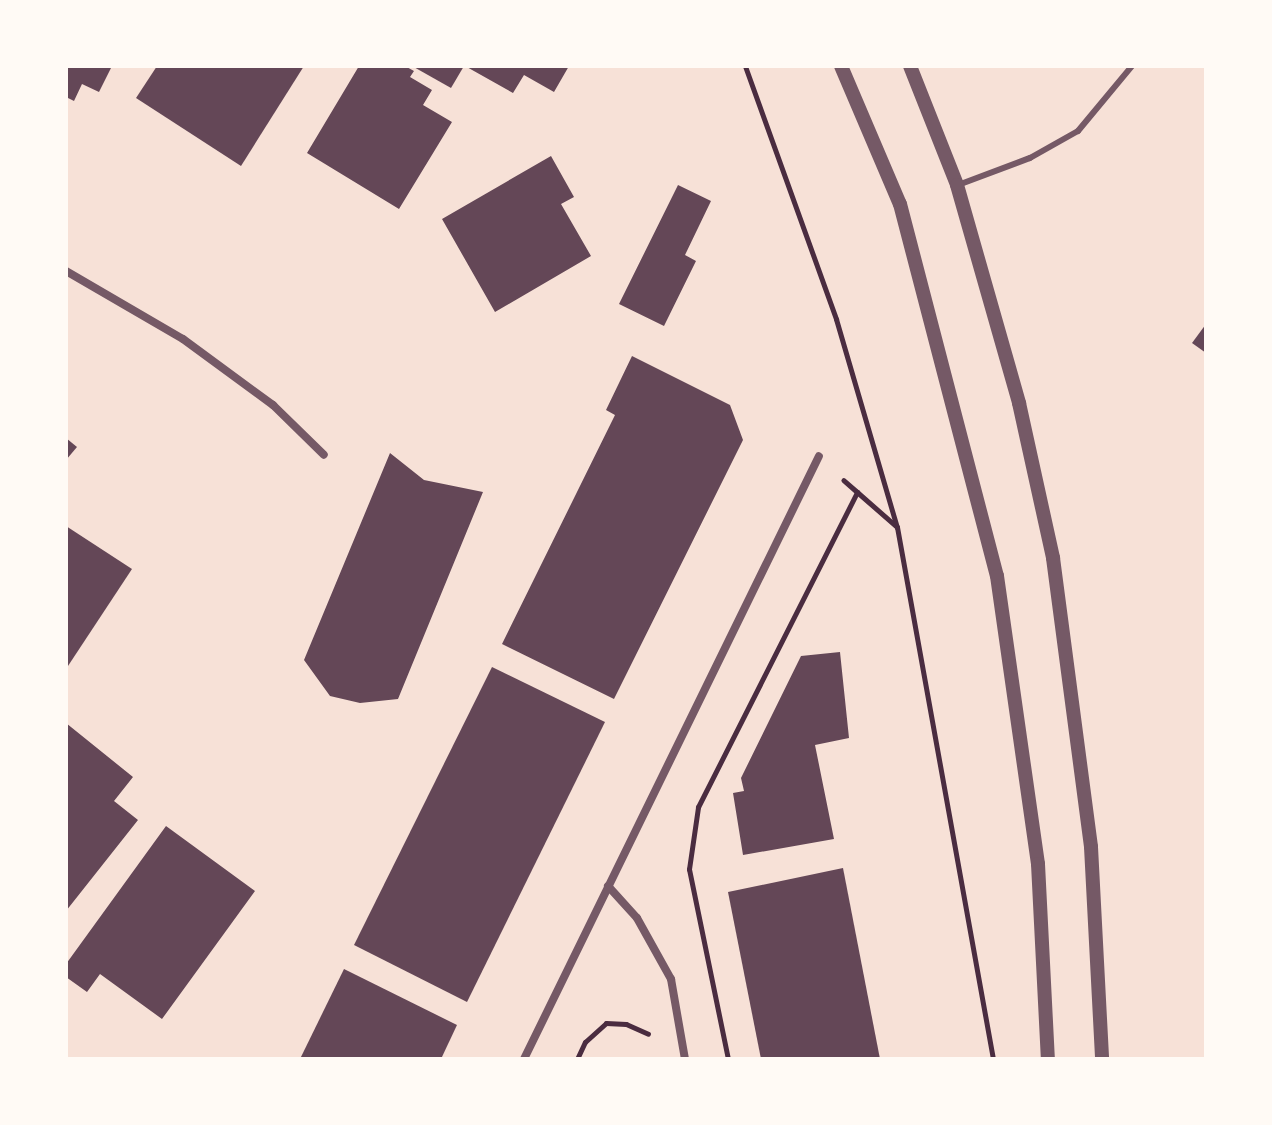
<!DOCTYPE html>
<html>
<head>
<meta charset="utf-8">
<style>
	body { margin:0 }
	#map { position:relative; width:1272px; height:1125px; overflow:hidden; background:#f7e1d7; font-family:Mulish,sans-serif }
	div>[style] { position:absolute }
	.building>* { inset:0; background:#644757 }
	.path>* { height:5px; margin:-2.5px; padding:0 2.5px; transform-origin:2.5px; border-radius:2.5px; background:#4a2c40 }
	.service>* { height:6px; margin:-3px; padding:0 3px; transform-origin:3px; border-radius:3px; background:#755966 }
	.minor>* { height:8px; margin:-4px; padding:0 4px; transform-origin:4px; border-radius:4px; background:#755966 }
	.tertiary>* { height:14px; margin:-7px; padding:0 7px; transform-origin:7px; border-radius:7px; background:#755966 }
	span { translate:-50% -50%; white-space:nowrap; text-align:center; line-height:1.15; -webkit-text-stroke:6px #fffaf5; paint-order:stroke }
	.frame { position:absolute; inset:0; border:68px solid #fffaf5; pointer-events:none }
</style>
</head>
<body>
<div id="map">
	<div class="building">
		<div style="clip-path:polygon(66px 66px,112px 66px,99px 92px,82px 84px,74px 101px,66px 97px)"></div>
		<div style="clip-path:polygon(157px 66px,304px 66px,241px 166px,136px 98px)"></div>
		<div style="clip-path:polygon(359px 66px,405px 66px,414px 71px,410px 77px,432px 90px,423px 105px,452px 122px,399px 209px,307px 153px)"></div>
		<div style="clip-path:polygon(412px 66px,464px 66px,451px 88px)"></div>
		<div style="clip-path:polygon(465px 66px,569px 66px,554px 92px,524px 75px,513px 93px)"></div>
		<div style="clip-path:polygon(551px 156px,574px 197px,561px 204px,591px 256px,495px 312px,442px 219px)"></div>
		<div style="clip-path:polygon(678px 185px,711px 201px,685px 255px,696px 261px,664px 326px,619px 304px)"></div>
		<div style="clip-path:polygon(1206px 324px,1206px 353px,1192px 343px)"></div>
		<div style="clip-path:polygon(632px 356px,730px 405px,743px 440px,614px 699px,502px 644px,615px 415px,606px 410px)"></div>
		<div style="clip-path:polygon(66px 438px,77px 447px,66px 460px)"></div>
		<div style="clip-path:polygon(390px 453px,424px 480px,483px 492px,398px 699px,360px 703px,330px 696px,304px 660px)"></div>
		<div style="clip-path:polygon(66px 526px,132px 569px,66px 669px)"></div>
		<div style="clip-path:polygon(840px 652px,849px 738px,815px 745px,834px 839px,743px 855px,733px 793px,744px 791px,741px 778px,801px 656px)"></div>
		<div style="clip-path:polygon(492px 667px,605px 722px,467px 1002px,354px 945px)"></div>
		<div style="clip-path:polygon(66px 723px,133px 777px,114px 801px,138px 820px,66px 911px)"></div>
		<div style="clip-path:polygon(166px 826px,255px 891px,162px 1019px,100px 974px,87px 992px,66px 977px,66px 964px)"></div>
		<div style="clip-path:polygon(843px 868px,880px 1059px,761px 1059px,728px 892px)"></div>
		<div style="clip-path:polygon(344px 969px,457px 1025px,441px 1059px,300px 1059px)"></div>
	</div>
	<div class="path">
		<div style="left:745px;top:66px;width:269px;rotate:70.2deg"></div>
		<div style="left:836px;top:319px;width:217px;rotate:73.7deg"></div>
		<div style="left:897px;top:527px;width:541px;rotate:79.77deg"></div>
		<div style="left:857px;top:492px;width:53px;rotate:41.2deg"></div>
		<div style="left:577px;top:1059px;width:19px;rotate:-65deg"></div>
		<div style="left:585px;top:1042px;width:28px;rotate:-42deg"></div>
		<div style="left:606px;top:1023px;width:20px;rotate:3deg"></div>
		<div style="left:626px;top:1024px;width:24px;rotate:24deg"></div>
		<div style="left:728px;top:1059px;width:194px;rotate:-101.6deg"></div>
		<div style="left:689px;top:869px;width:63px;rotate:-81.7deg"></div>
		<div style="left:698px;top:807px;width:353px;rotate:-63.2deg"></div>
		<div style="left:857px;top:492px;width:18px;rotate:-139deg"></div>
	</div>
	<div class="service">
		<div style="left:958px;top:185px;width:77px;rotate:-20.6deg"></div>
		<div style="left:1030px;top:158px;width:55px;rotate:-29.4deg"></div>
		<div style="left:1078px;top:131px;width:85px;rotate:-50.3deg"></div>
	</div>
	<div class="minor">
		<div style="left:66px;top:271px;width:135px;rotate:30.2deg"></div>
		<div style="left:183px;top:339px;width:112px;rotate:36.3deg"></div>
		<div style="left:273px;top:405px;width:71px;rotate:44.4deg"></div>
		<div style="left:608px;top:886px;width:43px;rotate:47.8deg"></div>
		<div style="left:637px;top:918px;width:70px;rotate:60.9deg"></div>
		<div style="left:671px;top:979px;width:81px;rotate:80.1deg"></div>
		<div style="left:524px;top:1059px;width:671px;rotate:-63.93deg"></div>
	</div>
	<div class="tertiary">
		<div style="left:841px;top:66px;width:150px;rotate:66.9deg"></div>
		<div style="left:900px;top:204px;width:384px;rotate:75.4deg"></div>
		<div style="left:997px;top:576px;width:291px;rotate:81.9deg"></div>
		<div style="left:1038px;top:864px;width:195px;rotate:87.1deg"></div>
		<div style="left:910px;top:66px;width:128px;rotate:68.4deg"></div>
		<div style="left:957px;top:185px;width:227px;rotate:74.1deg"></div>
		<div style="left:1019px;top:403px;width:159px;rotate:77.6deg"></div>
		<div style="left:1053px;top:558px;width:291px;rotate:82.5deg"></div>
		<div style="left:1091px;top:847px;width:212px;rotate:87deg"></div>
	</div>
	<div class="frame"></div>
</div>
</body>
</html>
